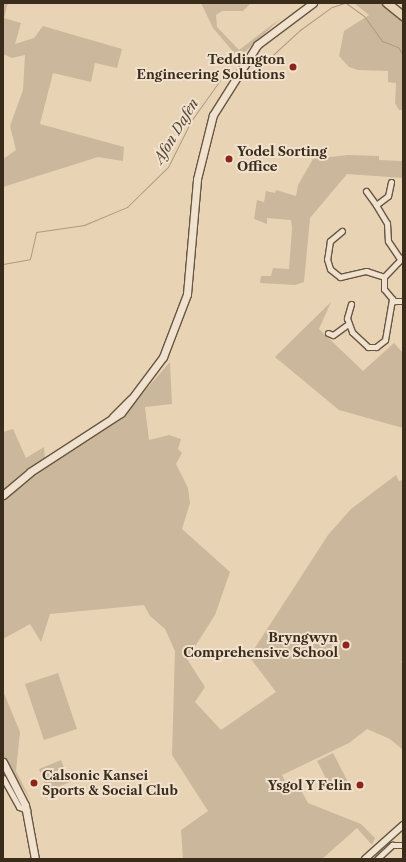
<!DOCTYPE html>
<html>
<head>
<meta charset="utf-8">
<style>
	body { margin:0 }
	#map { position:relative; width:406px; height:862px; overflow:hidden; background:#e9d3b5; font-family:"Libre Caslon Text",serif }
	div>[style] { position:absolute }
	.green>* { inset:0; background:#cbb79b }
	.stream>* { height:1px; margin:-0.5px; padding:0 0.5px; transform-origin:0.5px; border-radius:0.5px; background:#ae9a80 }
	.roads { filter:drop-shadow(1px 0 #665641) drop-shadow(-1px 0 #665641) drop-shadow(0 1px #665641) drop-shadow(0 -1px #665641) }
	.minor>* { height:5px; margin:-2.5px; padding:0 2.5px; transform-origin:2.5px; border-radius:2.5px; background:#f1e2cf }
	.tertiary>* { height:6px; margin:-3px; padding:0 3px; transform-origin:3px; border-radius:3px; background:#f1e2cf }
	.secondary>* { height:7px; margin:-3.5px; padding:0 3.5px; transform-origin:3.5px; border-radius:3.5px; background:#f1e2cf }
	.trunk>* { height:8px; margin:-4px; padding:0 4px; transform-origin:4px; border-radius:4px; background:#e9d3b5 }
	.dots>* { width:11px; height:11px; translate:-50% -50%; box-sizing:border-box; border:2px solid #f1e2cf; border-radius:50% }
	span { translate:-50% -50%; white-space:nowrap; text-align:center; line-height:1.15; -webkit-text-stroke:4px #f1e2cf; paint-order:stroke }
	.poi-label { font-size:13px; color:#3a2c1a; font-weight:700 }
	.right { translate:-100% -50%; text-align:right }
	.left { translate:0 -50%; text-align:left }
	.water-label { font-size:14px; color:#574834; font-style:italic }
	.frame { position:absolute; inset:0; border:4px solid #3a2c1a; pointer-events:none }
</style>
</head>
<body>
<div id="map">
	<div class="green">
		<div style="clip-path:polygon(3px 3px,8px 3px,4px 18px,21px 23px,15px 44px,34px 38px,43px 26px,122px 49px,117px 68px,95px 63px,91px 82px,53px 73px,40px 124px,124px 147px,123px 161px,98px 157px,3px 187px,3px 159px,16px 150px,10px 126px,23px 90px,25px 55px,12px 58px,3px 54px)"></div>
		<div style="clip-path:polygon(201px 3px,251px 3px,243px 11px,222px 11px,216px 15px,217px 27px,239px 50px,281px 18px,245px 52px,236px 55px,213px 28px)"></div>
		<div style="clip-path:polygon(354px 3px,383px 3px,403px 23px,403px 110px,399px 110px,395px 103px,396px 83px,388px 82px,388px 71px,358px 70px,349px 67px,339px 56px,344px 31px,369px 15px)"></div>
		<div style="clip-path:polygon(348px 155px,379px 156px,379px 160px,402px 161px,403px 158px,403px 178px,347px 174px,310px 218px,304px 282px,295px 285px,260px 283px,261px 276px,271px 276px,273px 268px,289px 269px,292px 228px,291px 220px,267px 218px,267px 224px,254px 219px,257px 200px,264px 202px,266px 191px,275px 193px,276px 190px,296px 196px,298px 185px,313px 159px)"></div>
		<div style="clip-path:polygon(331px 302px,319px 329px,363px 371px,394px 343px,403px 353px,403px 428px,339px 410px,275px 357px)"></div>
		<div style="clip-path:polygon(170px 362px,172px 404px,145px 407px,149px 440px,169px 435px,181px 439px,178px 449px,182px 453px,176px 464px,188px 488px,190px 503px,182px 529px,230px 572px,215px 615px,187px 659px,205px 687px,195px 702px,221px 730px,276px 692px,251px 659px,251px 654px,328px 535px,351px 509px,396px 475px,399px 481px,403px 480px,403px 661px,400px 662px,403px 663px,403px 750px,390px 739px,367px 729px,349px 743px,282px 775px,289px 790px,298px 785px,308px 803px,361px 824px,375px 838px,372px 845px,357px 828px,322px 859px,183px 859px,181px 830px,208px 811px,172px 755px,175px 651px,165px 629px,150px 616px,144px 605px,50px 614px,41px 642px,30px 624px,3px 639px,3px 432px,13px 429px,26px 458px,44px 447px,45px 460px,142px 394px)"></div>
		<div style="clip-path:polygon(58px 673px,77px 729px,44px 740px,25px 684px)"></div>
		<div style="clip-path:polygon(3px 691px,20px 732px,16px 771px,31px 801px,3px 758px)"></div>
		<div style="clip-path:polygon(333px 753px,348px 782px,332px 790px,317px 761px)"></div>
		<div style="clip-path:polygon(61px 760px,70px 782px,48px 791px,39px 769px)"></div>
	</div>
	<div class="stream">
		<div style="left:346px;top:3px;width:22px;rotate:36deg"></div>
		<div style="left:364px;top:16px;width:31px;rotate:54deg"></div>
		<div style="left:382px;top:41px;width:17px;rotate:21deg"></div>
		<div style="left:398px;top:47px;width:9px;rotate:58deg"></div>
		<div style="left:241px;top:75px;width:10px"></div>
		<div style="left:251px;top:75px;width:67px;rotate:-42.6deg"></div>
		<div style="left:300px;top:30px;width:39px;rotate:-36deg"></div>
		<div style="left:332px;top:7px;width:13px;rotate:-18deg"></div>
		<div style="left:3px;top:264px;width:27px;rotate:-10deg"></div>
		<div style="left:30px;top:259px;width:28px;rotate:-77deg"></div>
		<div style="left:36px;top:232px;width:49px;rotate:-8.3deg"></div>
		<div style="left:84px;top:225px;width:47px;rotate:-22.7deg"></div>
		<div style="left:127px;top:207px;width:57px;rotate:-44.3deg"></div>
		<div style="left:168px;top:167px;width:51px;rotate:-63.4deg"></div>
		<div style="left:191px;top:121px;width:55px;rotate:-54.6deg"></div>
		<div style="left:223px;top:76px;width:11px"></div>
	</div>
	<div class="roads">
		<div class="minor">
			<div style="left:391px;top:182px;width:14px;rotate:102deg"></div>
			<div style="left:388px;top:196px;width:15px;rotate:143deg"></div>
			<div style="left:376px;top:205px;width:21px;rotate:59deg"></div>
			<div style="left:387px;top:223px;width:18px;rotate:87deg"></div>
			<div style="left:388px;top:241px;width:22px;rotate:56deg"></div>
			<div style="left:366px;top:191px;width:17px;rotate:54deg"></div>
			<div style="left:342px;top:231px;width:16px;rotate:140deg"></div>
			<div style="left:330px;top:241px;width:18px;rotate:99deg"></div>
			<div style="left:327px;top:259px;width:10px;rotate:73deg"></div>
			<div style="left:330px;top:269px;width:13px;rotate:39deg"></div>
			<div style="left:340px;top:277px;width:27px;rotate:-13deg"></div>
			<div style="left:366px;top:271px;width:19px;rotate:18deg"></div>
			<div style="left:403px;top:257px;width:28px;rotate:134deg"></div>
			<div style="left:384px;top:277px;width:12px;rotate:90deg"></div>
			<div style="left:384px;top:289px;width:16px;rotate:50deg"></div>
			<div style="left:394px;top:301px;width:9px"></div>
			<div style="left:351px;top:304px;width:15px;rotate:106deg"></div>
			<div style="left:347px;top:318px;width:15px;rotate:70deg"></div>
			<div style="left:352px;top:332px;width:22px;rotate:43deg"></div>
			<div style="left:368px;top:347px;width:8px"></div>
			<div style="left:376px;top:347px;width:11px;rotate:-38deg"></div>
			<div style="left:385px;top:340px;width:42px;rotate:-80.3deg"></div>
			<div style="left:328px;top:333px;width:5px;rotate:22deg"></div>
			<div style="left:333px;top:335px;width:19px;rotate:-36deg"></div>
			<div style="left:3px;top:778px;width:33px;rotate:61deg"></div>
			<div style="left:19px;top:807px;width:9px;rotate:21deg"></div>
			<div style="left:377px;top:859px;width:21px;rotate:-43deg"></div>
			<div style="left:392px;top:845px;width:11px"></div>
		</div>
		<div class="tertiary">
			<div style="left:365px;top:859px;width:51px;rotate:-41.8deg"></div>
		</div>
		<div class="secondary">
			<div style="left:113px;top:417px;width:25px;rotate:-45deg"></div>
			<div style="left:3px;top:495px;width:35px;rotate:-40deg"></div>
			<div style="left:30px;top:472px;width:108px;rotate:-33deg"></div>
			<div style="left:121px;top:413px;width:70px;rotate:-53.1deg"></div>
			<div style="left:163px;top:357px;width:67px;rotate:-69.1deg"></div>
			<div style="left:187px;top:294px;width:115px;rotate:-85deg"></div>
			<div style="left:197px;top:179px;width:66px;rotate:-76deg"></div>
			<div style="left:213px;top:115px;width:83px;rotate:-57.8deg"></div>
			<div style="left:257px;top:45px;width:70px;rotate:-36.9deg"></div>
			<div style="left:3px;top:762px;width:48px;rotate:62.9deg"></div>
			<div style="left:25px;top:805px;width:55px;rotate:79.5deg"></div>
		</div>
		<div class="trunk">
			<div style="left:387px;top:3px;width:21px;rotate:39deg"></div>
		</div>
	</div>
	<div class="dots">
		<div style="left:293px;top:67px;background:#8f2418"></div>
		<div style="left:229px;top:159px;background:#8f2418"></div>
		<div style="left:346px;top:645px;background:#8f2418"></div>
		<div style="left:34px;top:783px;background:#8f2418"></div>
		<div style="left:360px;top:785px;background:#8f2418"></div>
	</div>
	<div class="poi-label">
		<span class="right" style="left:285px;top:67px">Teddington<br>Engineering Solutions</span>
		<span class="left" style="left:237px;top:159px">Yodel Sorting<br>Office</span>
		<span class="right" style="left:338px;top:645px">Bryngwyn<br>Comprehensive School</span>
		<span class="left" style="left:42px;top:783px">Calsonic Kansei<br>Sports &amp; Social Club</span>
		<span class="right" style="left:352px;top:785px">Ysgol Y Felin</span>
	</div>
	<div class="water-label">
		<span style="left:176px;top:131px;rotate:-59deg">Afon Dafen</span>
	</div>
	<div class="frame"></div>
</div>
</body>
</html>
